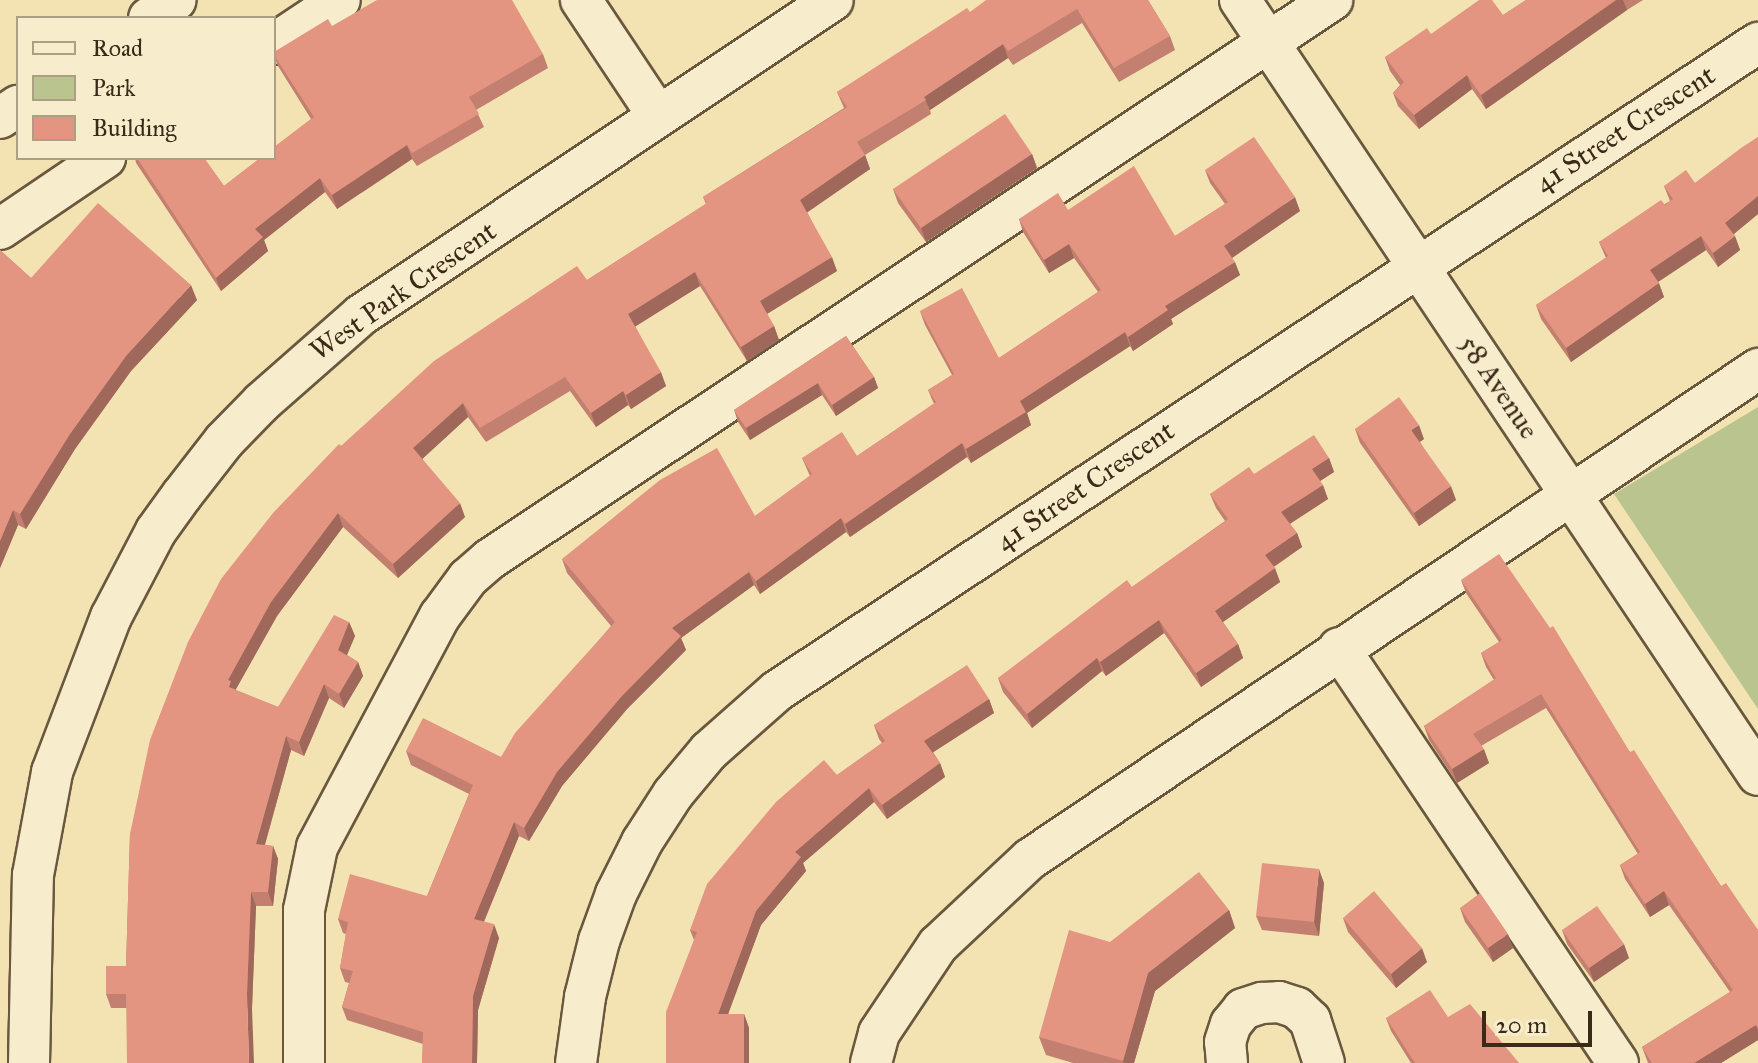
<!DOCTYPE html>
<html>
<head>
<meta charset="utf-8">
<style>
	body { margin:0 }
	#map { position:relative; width:1758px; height:1063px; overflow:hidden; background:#f3e3b2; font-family:"IM FELL Great Primer",serif }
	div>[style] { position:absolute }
	.green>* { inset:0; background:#b9c48e }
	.roads { filter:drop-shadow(2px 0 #69583e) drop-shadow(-2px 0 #69583e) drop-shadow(0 2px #69583e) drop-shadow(0 -2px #69583e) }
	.minor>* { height:40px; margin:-20px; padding:0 20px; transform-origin:20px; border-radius:20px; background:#f7edcd }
	.wall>* { inset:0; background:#c38070 }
	.shaded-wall>* { inset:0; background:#9f685b }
	.building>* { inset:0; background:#e39582 }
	span { translate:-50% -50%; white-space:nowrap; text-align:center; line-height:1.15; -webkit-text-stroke:8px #f7edcd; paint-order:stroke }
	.street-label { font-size:28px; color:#3b2a17 }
	.legend { position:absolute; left:16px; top:16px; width:260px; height:144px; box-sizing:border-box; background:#f7edcd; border:2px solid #ac9f84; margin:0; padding:10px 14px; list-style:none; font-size:24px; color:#3b2a17 }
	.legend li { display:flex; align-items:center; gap:16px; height:40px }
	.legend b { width:40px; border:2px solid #ac9f84 }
	.scale { position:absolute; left:1482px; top:1011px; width:110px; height:36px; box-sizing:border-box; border:4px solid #3b2a17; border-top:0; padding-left:10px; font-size:24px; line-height:28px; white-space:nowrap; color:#3b2a17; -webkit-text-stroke:6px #f7edcd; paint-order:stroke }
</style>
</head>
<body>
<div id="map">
	<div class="green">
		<div style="clip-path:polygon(1758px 407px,1758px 709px,1614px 494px)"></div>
	</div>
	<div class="roads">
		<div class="minor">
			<div style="left:581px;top:0;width:139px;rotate:56.4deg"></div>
			<div style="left:1240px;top:0;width:932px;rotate:56.24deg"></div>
			<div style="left:149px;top:18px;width:32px;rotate:-34deg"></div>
			<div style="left:274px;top:44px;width:79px;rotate:-33.7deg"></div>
			<div style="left:0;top:118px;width:22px;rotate:-34deg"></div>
			<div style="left:0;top:229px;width:127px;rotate:-34.1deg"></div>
			<div style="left:1339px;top:648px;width:500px;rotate:56.09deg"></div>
			<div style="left:29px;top:1063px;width:188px;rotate:-88.8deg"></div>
			<div style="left:33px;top:875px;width:105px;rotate:-79.5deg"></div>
			<div style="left:52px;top:772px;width:166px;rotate:-69.2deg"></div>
			<div style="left:111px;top:617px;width:97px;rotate:-62.4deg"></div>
			<div style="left:156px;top:531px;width:44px;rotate:-54.2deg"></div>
			<div style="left:182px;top:495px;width:68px;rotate:-52.1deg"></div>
			<div style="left:224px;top:441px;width:54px;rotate:-45.7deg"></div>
			<div style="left:262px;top:402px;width:132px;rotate:-41.3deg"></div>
			<div style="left:361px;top:315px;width:567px;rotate:-33.72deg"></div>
			<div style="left:304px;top:1063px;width:153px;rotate:-90deg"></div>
			<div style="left:304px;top:910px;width:64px;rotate:-78.3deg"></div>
			<div style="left:317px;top:847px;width:262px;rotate:-62deg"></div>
			<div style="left:440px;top:616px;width:47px;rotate:-53.6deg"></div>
			<div style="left:468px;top:578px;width:29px;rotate:-41deg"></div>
			<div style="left:490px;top:559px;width:1011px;rotate:-33.58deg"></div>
			<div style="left:576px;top:1063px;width:67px;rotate:-82.2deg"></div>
			<div style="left:585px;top:997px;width:58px;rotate:-76deg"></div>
			<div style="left:599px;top:941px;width:50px;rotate:-70.1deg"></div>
			<div style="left:616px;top:894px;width:58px;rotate:-63.4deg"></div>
			<div style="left:642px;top:842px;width:57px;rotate:-57.1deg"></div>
			<div style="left:673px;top:794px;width:56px;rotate:-50.1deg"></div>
			<div style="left:709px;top:751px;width:91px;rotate:-41.4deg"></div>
			<div style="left:777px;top:691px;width:1176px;rotate:-33.45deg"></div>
			<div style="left:871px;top:1063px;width:31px;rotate:-75deg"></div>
			<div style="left:879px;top:1033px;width:106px;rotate:-56.2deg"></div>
			<div style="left:938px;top:945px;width:126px;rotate:-43.1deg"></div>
			<div style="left:1030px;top:859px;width:878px;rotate:-33.94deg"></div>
			<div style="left:1227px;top:1063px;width:21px;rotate:-95deg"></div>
			<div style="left:1225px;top:1042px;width:19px;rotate:-72deg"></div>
			<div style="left:1231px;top:1024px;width:19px;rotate:-51deg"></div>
			<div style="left:1243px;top:1009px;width:20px;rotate:-18deg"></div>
			<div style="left:1262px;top:1003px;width:17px;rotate:-3deg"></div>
			<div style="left:1279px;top:1002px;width:19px;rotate:18deg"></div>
			<div style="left:1297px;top:1008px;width:18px;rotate:43deg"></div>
			<div style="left:1310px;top:1020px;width:45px;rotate:72deg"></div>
		</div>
	</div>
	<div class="wall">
		<div style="clip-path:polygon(1148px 0,1170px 36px,1175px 50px,1119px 82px,1082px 23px,1013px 65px,1008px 58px,930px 110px,931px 114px,865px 155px,870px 169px,807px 212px,837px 271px,767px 314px,774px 326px,779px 340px,747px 361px,700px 286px,635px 326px,666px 386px,631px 409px,628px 405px,596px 427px,570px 391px,486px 442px,468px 417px,422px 459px,465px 517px,398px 578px,343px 527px,277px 616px,235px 690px,278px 707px,349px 622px,355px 636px,347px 655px,358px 662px,363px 676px,344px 708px,329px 698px,304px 756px,291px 750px,265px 845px,273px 846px,278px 859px,273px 906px,256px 906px,252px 1008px,111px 1008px,106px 994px,126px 966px,130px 834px,341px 446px,587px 280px,706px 204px,703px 197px,844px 108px,837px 92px,970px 12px)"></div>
		<div style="clip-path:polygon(1526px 0,1643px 0,1627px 10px,1486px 109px,1472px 89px,1419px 129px,1398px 106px,1393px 93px,1400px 85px,1390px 71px,1385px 57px,1431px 34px,1503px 15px)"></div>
		<div style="clip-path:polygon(332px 26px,543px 54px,548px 68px,476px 110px,484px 127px,417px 166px,412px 159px,337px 209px,325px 192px,264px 240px,268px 251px,221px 291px,136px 163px,135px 158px,204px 158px,224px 186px,311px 119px,278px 66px,274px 56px,274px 52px)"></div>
		<div style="clip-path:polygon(1758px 137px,1758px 214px,1734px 234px,1740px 250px,1718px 267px,1706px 250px,1658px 282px,1664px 297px,1571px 362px,1541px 319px,1536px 305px,1606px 258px,1599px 242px,1670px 201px,1664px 186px,1695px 183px)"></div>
		<div style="clip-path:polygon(1032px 154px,1037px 168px,926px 242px,898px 203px,893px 189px)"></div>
		<div style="clip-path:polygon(1205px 170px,1300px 211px,1232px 258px,1240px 275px,1171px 319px,1173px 324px,1133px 351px,1130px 346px,1027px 413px,1031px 425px,971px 463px,967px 457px,850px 537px,846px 532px,760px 594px,754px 585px,681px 638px,686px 650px,627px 709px,562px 786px,529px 841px,519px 836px,484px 922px,499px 938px,478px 1010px,477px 1063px,422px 1063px,423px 1044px,347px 1020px,342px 1007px,349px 983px,345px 982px,340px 968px,346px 934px,343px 933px,338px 919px,427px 896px,469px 794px,411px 765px,406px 751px,501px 757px,611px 626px,567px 573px,562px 559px,755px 516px,810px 476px,802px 458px,857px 456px,934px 404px,928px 390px,952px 375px,925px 325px,920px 311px,999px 358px,1098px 292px,1074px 258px,1049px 273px,1023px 232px,1019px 219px,1068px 210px,1175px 236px,1225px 204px,1210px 183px)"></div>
		<div style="clip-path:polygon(0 250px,31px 278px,197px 300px,131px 371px,75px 449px,26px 529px,18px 525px,0 568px)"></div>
		<div style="clip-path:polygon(846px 336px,874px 377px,878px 388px,836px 416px,822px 395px,750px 440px,738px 422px,734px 410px)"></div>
		<div style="clip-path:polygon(1355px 429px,1424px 439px,1420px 442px,1456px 500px,1419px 526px,1360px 443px)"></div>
		<div style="clip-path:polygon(1329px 458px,1334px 472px,1320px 481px,1328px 499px,1290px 524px,1297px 533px,1302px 547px,1274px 567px,1280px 582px,1223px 622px,1238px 644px,1243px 658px,1201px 687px,1164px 633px,1106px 676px,1102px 671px,1032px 728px,1003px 692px,998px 678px,1132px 587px,1225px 521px,1216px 508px,1210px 494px,1254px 474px)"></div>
		<div style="clip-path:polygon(1461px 580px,1630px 752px,1721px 886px,1758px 930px,1758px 1040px,1721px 1063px,1648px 1063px,1642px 1047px,1730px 992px,1669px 905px,1650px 917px,1625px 879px,1620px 865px,1638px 854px,1546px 708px,1481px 746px,1489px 763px,1457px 783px,1429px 740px,1424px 726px,1494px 680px,1486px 667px,1481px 653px,1499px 642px,1466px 593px)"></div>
		<div style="clip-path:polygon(989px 699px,994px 713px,933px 752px,940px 763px,945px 777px,887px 819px,874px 802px,803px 863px,806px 871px,761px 925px,728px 1014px,744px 1014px,749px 1028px,749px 1063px,666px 1063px,694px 940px,690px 930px,837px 775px,882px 743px,879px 739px,874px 725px)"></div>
		<div style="clip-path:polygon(1324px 883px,1319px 936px,1262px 930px,1256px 916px)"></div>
		<div style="clip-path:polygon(1460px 908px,1513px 948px,1493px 962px,1465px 922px)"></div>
		<div style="clip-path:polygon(1229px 910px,1235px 928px,1155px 991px,1134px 1063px,1073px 1063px,1046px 1055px,1039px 1037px,1110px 942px)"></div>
		<div style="clip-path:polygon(1343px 918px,1427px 962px,1396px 988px,1348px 932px)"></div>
		<div style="clip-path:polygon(1562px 930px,1629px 958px,1594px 982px,1567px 944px)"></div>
		<div style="clip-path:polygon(1448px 1017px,1519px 1063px,1411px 1063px,1391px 1031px,1386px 1018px)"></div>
	</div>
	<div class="shaded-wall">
		<div style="clip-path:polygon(1616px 0,1623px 0,1627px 10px,1486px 109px,1481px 95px)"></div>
		<div style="clip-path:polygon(1003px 44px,1008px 58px,930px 110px,924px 97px)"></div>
		<div style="clip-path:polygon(1467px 75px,1472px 89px,1419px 129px,1414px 115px)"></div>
		<div style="clip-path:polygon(407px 145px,412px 159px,337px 209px,332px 195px)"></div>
		<div style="clip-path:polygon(1032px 154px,1037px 168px,926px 242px,921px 228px)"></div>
		<div style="clip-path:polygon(865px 155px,870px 169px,805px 214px,800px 200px)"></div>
		<div style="clip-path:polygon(320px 178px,325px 192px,264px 240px,268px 251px,221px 291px,216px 278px,255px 229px)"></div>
		<div style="clip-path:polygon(1758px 196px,1758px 214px,1730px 237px,1725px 223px)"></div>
		<div style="clip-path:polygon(1295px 197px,1300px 211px,1229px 260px,1224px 246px)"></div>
		<div style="clip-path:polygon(1701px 236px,1706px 250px,1655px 284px,1650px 270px)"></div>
		<div style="clip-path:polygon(1735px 236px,1740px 250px,1718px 267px,1713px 253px)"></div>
		<div style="clip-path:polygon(1069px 244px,1074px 258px,1049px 273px,1044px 260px)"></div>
		<div style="clip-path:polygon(832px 257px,837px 271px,765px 315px,760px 301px)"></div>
		<div style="clip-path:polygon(1235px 262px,1240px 275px,1171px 319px,1173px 324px,1133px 351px,1128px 337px,1165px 306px)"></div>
		<div style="clip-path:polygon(695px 272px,700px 286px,633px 328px,628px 314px)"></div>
		<div style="clip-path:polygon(1659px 283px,1664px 297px,1571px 362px,1566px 348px)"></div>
		<div style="clip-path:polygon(191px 285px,197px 300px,131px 371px,75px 449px,26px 529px,20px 514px,70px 434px,126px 356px)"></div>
		<div style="clip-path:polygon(774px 326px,779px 340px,747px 361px,741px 347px)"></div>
		<div style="clip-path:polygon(1125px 332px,1130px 346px,1027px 413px,1031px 425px,971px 463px,966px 449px,1020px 401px)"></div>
		<div style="clip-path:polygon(661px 372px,666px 386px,631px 409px,626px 395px)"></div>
		<div style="clip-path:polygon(874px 377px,878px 388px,836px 416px,832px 405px)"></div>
		<div style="clip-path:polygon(818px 383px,822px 395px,750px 440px,746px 428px)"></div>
		<div style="clip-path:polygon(623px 391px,628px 405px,596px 427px,591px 413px)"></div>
		<div style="clip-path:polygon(463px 403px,468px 417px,419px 462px,413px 448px)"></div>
		<div style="clip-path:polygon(1419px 425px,1424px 439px,1416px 444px,1411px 430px)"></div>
		<div style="clip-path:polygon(962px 443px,967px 457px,850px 537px,845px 524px)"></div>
		<div style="clip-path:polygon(1329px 458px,1334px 472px,1317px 483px,1312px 469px)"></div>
		<div style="clip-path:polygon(1323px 485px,1328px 499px,1286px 526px,1281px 512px)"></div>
		<div style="clip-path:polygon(1451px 486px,1456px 500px,1419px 526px,1414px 513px)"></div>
		<div style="clip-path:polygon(460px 503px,465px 517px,398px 578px,393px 564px)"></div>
		<div style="clip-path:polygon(13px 510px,18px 525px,0 568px,0 541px)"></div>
		<div style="clip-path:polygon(338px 513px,343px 527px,277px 616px,235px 691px,229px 687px,228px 680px,271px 602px)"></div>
		<div style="clip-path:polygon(841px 518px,846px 532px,760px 594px,756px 581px)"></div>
		<div style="clip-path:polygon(1297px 533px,1302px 547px,1270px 569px,1265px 555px)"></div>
		<div style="clip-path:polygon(1275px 568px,1280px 582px,1220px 624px,1215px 611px)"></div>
		<div style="clip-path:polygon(749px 572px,754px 585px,681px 638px,686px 650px,627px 709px,562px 786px,529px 841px,524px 828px,557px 772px,672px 628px)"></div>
		<div style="clip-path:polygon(1159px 620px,1164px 633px,1106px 676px,1100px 662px)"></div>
		<div style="clip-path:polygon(349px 622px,355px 636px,343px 664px,338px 650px)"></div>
		<div style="clip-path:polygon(1238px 644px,1243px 658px,1201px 687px,1196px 673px)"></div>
		<div style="clip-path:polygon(1097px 658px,1102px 671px,1032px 728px,1027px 714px)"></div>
		<div style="clip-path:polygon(358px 662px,363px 676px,344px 708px,339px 694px)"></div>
		<div style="clip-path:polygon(324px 684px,329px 698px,304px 756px,299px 742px)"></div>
		<div style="clip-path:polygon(989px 699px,994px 713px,929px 755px,924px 741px)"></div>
		<div style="clip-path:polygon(286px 736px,291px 750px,261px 858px,256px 844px)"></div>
		<div style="clip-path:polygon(1484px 749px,1489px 763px,1457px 783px,1452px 769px)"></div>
		<div style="clip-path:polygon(940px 763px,945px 777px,887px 819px,882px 805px)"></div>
		<div style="clip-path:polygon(869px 788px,874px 802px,803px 863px,806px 871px,761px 925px,723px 1028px,718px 1014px,756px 911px,795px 852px)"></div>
		<div style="clip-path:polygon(514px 822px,519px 836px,479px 933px,474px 919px)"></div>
		<div style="clip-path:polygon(273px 846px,278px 859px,273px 906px,268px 892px)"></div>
		<div style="clip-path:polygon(1319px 869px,1324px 883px,1319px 936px,1314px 922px)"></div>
		<div style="clip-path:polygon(1664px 891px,1669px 905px,1650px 917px,1645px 904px)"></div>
		<div style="clip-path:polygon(251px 892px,256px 906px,252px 1008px,254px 1063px,249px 1063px,247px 994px)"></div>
		<div style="clip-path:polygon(1229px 910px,1235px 928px,1155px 991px,1134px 1063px,1124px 1063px,1123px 1061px,1148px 973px)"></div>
		<div style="clip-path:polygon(494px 924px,499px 938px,478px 1010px,477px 1063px,472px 1063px,473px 996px)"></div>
		<div style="clip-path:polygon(1508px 934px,1513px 948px,1493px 962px,1488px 948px)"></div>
		<div style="clip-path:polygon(1624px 944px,1629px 958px,1594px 982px,1589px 968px)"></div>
		<div style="clip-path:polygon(1422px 948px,1427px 962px,1396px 988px,1391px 974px)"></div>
		<div style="clip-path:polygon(744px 1014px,749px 1028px,749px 1063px,744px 1063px)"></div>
		<div style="clip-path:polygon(1756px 1025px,1758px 1030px,1758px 1040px,1721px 1063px,1694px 1063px)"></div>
	</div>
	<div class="building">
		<div style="clip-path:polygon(377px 0,512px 0,543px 54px,469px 97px,479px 114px,412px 153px,407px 145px,332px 195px,320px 178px,255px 229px,263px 237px,216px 278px,137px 158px,204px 158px,224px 186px,260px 158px,274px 158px,274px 147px,314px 117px,274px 55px,274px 52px,328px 19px,332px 26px)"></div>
		<div style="clip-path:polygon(986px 0,1148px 0,1170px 36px,1114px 68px,1077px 9px,1008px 51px,1003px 44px,924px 97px,926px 100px,857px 142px,865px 155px,800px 200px,832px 257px,760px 301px,774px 326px,741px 347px,695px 272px,628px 314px,661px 372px,626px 395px,623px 391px,591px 413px,565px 377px,480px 428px,463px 403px,413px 448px,460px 503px,393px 564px,338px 513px,271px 602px,228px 680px,231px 681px,229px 687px,278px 707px,334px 615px,349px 622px,338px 650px,358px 662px,339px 694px,324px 684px,299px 742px,286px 736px,256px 844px,273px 846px,268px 892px,251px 892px,247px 994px,249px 1063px,127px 1063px,126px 994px,106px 994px,106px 966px,126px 966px,130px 834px,150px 740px,188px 642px,221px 579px,273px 513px,339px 444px,341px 446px,434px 361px,577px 266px,587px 280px,707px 203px,703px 197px,847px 107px,837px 92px,967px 8px,970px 12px)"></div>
		<div style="clip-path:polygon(1479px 0,1492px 0,1503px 15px,1526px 0,1616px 0,1481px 95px,1467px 75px,1414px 115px,1393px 93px,1404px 82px,1385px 57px,1427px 28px,1431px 34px)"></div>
		<div style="clip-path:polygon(1005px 114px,1032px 154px,921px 228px,893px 189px)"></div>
		<div style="clip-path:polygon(1254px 137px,1295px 197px,1224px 246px,1235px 262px,1165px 306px,1168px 310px,1128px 337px,1125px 332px,1020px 401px,1026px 412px,966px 449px,962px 443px,845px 524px,841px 518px,756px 581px,749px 572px,672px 628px,681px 636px,622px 696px,557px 772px,524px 828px,514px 822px,474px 919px,494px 924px,473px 996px,472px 1063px,422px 1063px,423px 1032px,342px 1007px,353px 971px,340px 968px,348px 922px,338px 919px,350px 874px,427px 896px,473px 785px,406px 751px,423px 718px,501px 757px,515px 733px,615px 622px,562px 559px,660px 480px,717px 448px,755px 516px,812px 474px,802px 458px,842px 432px,857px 456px,936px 402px,928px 390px,954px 374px,920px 311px,962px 288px,999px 358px,1101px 290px,1069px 244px,1044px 260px,1019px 219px,1058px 193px,1068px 210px,1134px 166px,1175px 236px,1228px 202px,1205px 170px)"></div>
		<div style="clip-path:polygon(1758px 137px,1758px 196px,1725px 223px,1735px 236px,1713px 253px,1701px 236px,1650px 270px,1659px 283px,1566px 348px,1536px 305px,1608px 256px,1599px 242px,1661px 200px,1665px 205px,1673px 199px,1664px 186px,1686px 170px,1695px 183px,1741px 148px)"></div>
		<div style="clip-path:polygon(98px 203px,191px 285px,126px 356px,70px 434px,20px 514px,13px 510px,0 541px,0 250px,31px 278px)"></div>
		<div style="clip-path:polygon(846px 336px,874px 377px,832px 405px,818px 383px,746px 428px,734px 410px)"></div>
		<div style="clip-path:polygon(1399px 397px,1419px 425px,1411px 430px,1451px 486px,1414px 513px,1355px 429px)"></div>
		<div style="clip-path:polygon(1314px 435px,1329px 458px,1312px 469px,1323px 485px,1281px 512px,1297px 533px,1265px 555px,1275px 568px,1215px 611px,1238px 644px,1196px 673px,1159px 620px,1100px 662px,1097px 658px,1027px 714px,998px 678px,1127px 580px,1132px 587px,1228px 519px,1210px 494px,1249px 467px,1254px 474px)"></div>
		<div style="clip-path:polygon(1499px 554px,1550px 628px,1553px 626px,1630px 752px,1634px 750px,1721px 886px,1726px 883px,1758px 930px,1758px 1028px,1756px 1025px,1694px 1063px,1652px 1063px,1642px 1047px,1733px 990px,1664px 891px,1645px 904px,1620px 865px,1640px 852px,1541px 694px,1473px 734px,1484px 749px,1452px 769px,1424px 726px,1496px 678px,1481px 653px,1502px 640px,1461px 580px)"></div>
		<div style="clip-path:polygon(967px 665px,989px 699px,924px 741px,940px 763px,882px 805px,869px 788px,795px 852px,801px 857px,756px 911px,718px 1014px,744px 1014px,744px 1063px,666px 1063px,666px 1012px,697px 932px,690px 930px,707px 884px,776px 802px,824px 760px,837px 775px,885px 741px,874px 725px)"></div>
		<div style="clip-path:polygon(1262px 863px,1319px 869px,1314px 922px,1256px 916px)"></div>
		<div style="clip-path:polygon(1199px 872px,1229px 910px,1148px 973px,1123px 1061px,1039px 1037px,1069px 930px,1110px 942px)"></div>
		<div style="clip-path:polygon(1374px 891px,1422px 948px,1391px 974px,1343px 918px)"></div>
		<div style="clip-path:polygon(1480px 893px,1508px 934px,1488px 948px,1460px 908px)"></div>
		<div style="clip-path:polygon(1597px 906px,1624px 944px,1589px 968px,1562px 930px)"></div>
		<div style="clip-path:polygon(1430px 990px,1448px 1017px,1470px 1004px,1519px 1063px,1415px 1063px,1386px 1018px)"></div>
	</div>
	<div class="street-label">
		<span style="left:1625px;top:129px;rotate:-33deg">41 Street Crescent</span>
		<span style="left:403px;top:291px;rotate:-35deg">West Park Crescent</span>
		<span style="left:1499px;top:387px;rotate:56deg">58 Avenue</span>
		<span style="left:1085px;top:486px;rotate:-34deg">41 Street Crescent</span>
	</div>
	<ul class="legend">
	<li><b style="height:10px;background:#f7edcd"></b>Road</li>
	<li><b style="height:22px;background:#b9c48e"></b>Park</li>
	<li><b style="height:22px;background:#e39582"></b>Building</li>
	</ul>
	<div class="scale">20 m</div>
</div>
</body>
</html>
